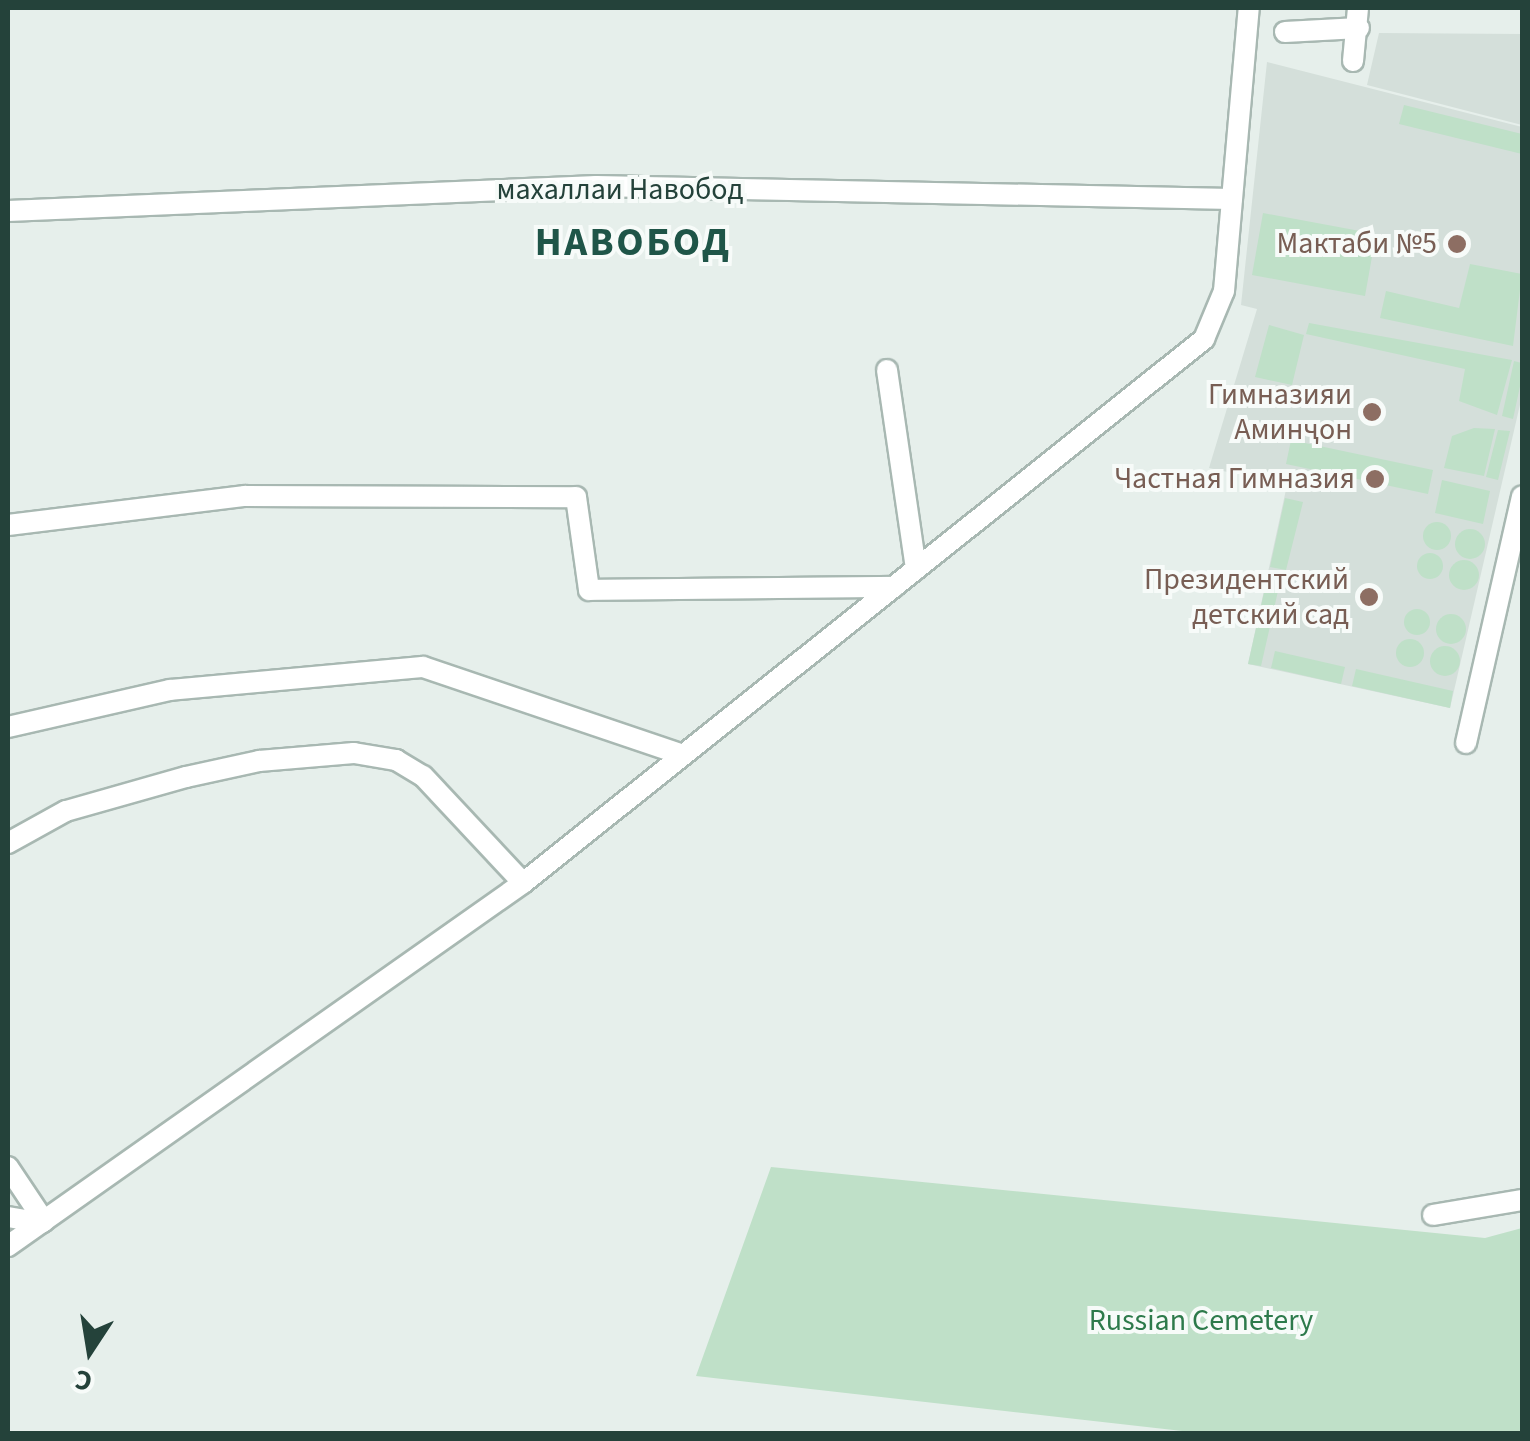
<!DOCTYPE html>
<html>
<head>
<meta charset="utf-8">
<style>
	body { margin:0 }
	#map { position:relative; width:1530px; height:1441px; overflow:hidden; background:#e6efeb; font-family:"Source Sans 3",sans-serif }
	div>[style] { position:absolute }
	.built>* { inset:0; background:#d4dfda }
	.green>* { inset:0; background:#bfe0c8 }
	.round { border-radius:50% }
	.roads { filter:drop-shadow(2px 0 #a8b8b2) drop-shadow(-2px 0 #a8b8b2) drop-shadow(0 2px #a8b8b2) drop-shadow(0 -2px #a8b8b2) }
	.minor>* { height:20px; margin:-10px; padding:0 10px; transform-origin:10px; border-radius:10px; background:#fff }
	.dots>* { width:28px; height:28px; translate:-50% -50%; box-sizing:border-box; border:5px solid #f7fbf9; border-radius:50% }
	span { translate:-50% -50%; white-space:nowrap; text-align:center; line-height:1.15; -webkit-text-stroke:8px #f7fbf9; paint-order:stroke }
	.street-label { font-size:30px; color:#24423a }
	.education-label { font-size:30px; color:#785e54 }
	.right { translate:-100% -50%; text-align:right }
	.park-label { font-size:30px; color:#2d7a4b }
	.district-label { font-size:40px; color:#1f5548; font-weight:700; letter-spacing:2.5px }
	.frame { position:absolute; inset:0; border:10px solid #24423a; pointer-events:none }
	.north { position:absolute; left:40px; top:1301px; width:100px; height:100px; -webkit-text-stroke:8px #f7fbf9; paint-order:stroke; rotate:192deg; font-size:28px; font-weight:700; line-height:40px; text-align:center; color:#24423a }
	.north::after { content:''; display:block; margin:auto; width:35px; height:45px; background:#24423a; clip-path:polygon(50% 0,100% 100%,50% 72%,0 100%) }
</style>
</head>
<body>
<div id="map">
	<div class="built">
		<div style="clip-path:polygon(1379px 33px,1522px 34px,1522px 125px,1367px 85px)"></div>
		<div style="clip-path:polygon(1267px 62px,1522px 127px,1522px 396px,1450px 708px,1248px 664px,1287px 485px,1209px 468px,1257px 309px,1241px 305px)"></div>
	</div>
	<div class="green">
		<div style="clip-path:polygon(1404px 105px,1522px 134px,1522px 154px,1399px 124px)"></div>
		<div style="clip-path:polygon(1263px 213px,1376px 234px,1365px 296px,1252px 275px)"></div>
		<div style="clip-path:polygon(1470px 264px,1522px 274px,1513px 346px,1380px 318px,1386px 291px,1459px 308px)"></div>
		<div style="clip-path:polygon(1309px 323px,1512px 360px,1497px 415px,1459px 401px,1465px 369px,1306px 334px)"></div>
		<div style="clip-path:polygon(1269px 325px,1304px 335px,1292px 385px,1255px 377px)"></div>
		<div style="clip-path:polygon(1514px 361px,1522px 363px,1522px 377px,1513px 419px,1502px 416px)"></div>
		<div style="clip-path:polygon(1474px 428px,1495px 429px,1484px 476px,1444px 468px,1452px 436px)"></div>
		<div style="clip-path:polygon(1498px 430px,1510px 431px,1498px 480px,1486px 477px)"></div>
		<div style="clip-path:polygon(1291px 440px,1433px 470px,1428px 494px,1286px 464px)"></div>
		<div style="clip-path:polygon(1442px 480px,1490px 491px,1483px 524px,1435px 513px)"></div>
		<div style="clip-path:polygon(1285px 498px,1303px 502px,1286px 570px,1270px 567px)"></div>
		<div class="round" style="left:1423px;top:522px;width:28px;height:28px"></div>
		<div class="round" style="left:1455px;top:529px;width:30px;height:30px"></div>
		<div class="round" style="left:1417px;top:553px;width:26px;height:26px"></div>
		<div class="round" style="left:1449px;top:560px;width:30px;height:30px"></div>
		<div style="clip-path:polygon(1265px 588px,1278px 591px,1261px 666px,1248px 664px)"></div>
		<div class="round" style="left:1404px;top:609px;width:26px;height:26px"></div>
		<div class="round" style="left:1436px;top:614px;width:30px;height:30px"></div>
		<div class="round" style="left:1396px;top:639px;width:28px;height:28px"></div>
		<div class="round" style="left:1430px;top:646px;width:30px;height:30px"></div>
		<div style="clip-path:polygon(1275px 651px,1345px 667px,1341px 684px,1271px 668px)"></div>
		<div style="clip-path:polygon(1356px 669px,1453px 691px,1450px 708px,1352px 686px)"></div>
		<div style="clip-path:polygon(771px 1167px,1485px 1238px,1522px 1228px,1522px 1433px,1200px 1433px,696px 1376px)"></div>
	</div>
	<div class="roads">
		<div class="minor">
			<div style="left:1285px;top:32px;width:74px;rotate:-3.1deg"></div>
			<div style="left:1353px;top:61px;width:53px;rotate:-84.6deg"></div>
			<div style="left:8px;top:211px;width:589px;rotate:-2.43deg"></div>
			<div style="left:596px;top:186px;width:636px;rotate:1.17deg"></div>
			<div style="left:887px;top:370px;width:201px;rotate:81.7deg"></div>
			<div style="left:8px;top:525px;width:239px;rotate:-7deg"></div>
			<div style="left:245px;top:496px;width:331px;rotate:0.2deg"></div>
			<div style="left:576px;top:497px;width:94px;rotate:82deg"></div>
			<div style="left:589px;top:590px;width:305px;rotate:-0.6deg"></div>
			<div style="left:8px;top:727px;width:166px;rotate:-12.9deg"></div>
			<div style="left:170px;top:690px;width:254px;rotate:-5.2deg"></div>
			<div style="left:423px;top:667px;width:274px;rotate:18.7deg"></div>
			<div style="left:1466px;top:743px;width:253px;rotate:-77.2deg"></div>
			<div style="left:8px;top:843px;width:66px;rotate:-28.9deg"></div>
			<div style="left:66px;top:811px;width:125px;rotate:-15.8deg"></div>
			<div style="left:186px;top:777px;width:75px;rotate:-12.4deg"></div>
			<div style="left:259px;top:761px;width:95px;rotate:-4.8deg"></div>
			<div style="left:354px;top:753px;width:43px;rotate:9.5deg"></div>
			<div style="left:396px;top:760px;width:31px;rotate:31deg"></div>
			<div style="left:423px;top:776px;width:146px;rotate:46.9deg"></div>
			<div style="left:8px;top:1167px;width:65px;rotate:56.3deg"></div>
			<div style="left:1433px;top:1215px;width:90px;rotate:-9.6deg"></div>
			<div style="left:8px;top:1217px;width:34px;rotate:10deg"></div>
			<div style="left:8px;top:1246px;width:630px;rotate:-35.18deg"></div>
			<div style="left:523px;top:883px;width:872px;rotate:-38.62deg"></div>
			<div style="left:1204px;top:339px;width:52px;rotate:-67.4deg"></div>
			<div style="left:1224px;top:291px;width:284px;rotate:-85deg"></div>
		</div>
	</div>
	<div class="dots">
		<div style="left:1457px;top:244px;background:#8d6e63"></div>
		<div style="left:1372px;top:412px;background:#8d6e63"></div>
		<div style="left:1375px;top:479px;background:#8d6e63"></div>
		<div style="left:1369px;top:597px;background:#8d6e63"></div>
	</div>
	<div class="street-label">
		<span style="left:620px;top:190px">махаллаи Навобод</span>
	</div>
	<div class="education-label">
		<span class="right" style="left:1437px;top:244px">Мактаби №5</span>
		<span class="right" style="left:1352px;top:412px">Гимназияи<br>Аминҷон</span>
		<span class="right" style="left:1355px;top:479px">Частная Гимназия</span>
		<span class="right" style="left:1349px;top:597px">Президентский<br>детский сад</span>
	</div>
	<div class="park-label">
		<span style="left:1201px;top:1321px">Russian Cemetery</span>
	</div>
	<div class="district-label">
		<span style="left:633px;top:243px">НАВОБОД</span>
	</div>
	<div class="frame"></div>
	<div class="north">С</div>
</div>
</body>
</html>
